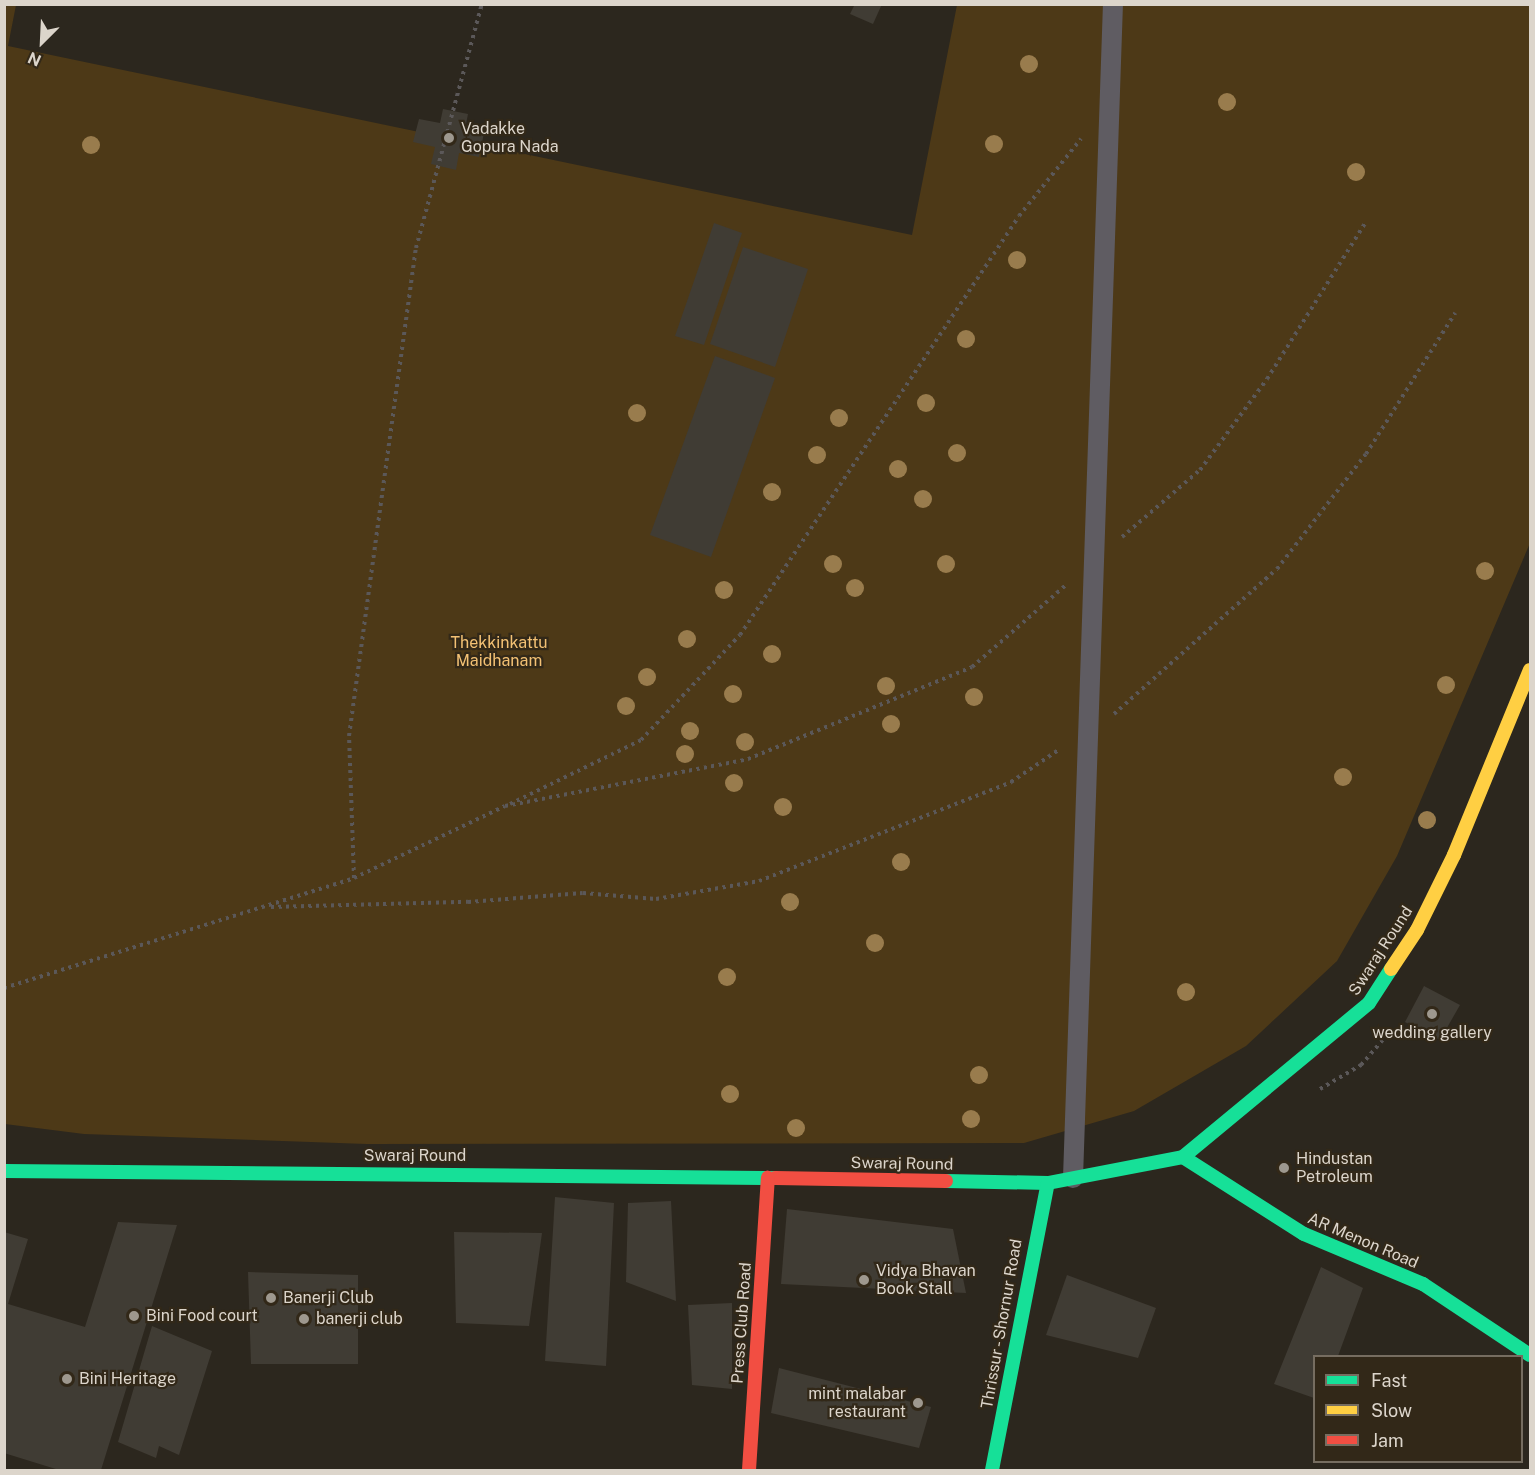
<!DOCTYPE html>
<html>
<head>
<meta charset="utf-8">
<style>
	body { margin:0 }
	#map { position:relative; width:1535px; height:1475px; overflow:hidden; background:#2c271e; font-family:"Public Sans",sans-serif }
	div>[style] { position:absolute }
	.green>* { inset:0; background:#4d3917 }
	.building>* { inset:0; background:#403c34 }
	.path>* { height:4px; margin-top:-2px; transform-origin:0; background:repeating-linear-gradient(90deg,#5b5859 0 3px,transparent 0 7.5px) }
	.lane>* { height:20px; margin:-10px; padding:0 10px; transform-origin:10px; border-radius:10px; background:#5f5c62 }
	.fast>* { height:14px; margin:-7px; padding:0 7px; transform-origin:7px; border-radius:7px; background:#16e098 }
	.slow>* { height:14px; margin:-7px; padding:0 7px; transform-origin:7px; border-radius:7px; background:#ffcf43 }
	.jam>* { height:14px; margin:-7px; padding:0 7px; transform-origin:7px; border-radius:7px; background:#f24e42 }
	.trees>* { width:18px; height:18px; margin:-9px; border-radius:50%; background:#997c4d }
	.dots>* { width:16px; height:16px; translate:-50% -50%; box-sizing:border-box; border:3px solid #322818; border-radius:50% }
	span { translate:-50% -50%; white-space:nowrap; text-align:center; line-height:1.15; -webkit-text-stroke:4.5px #322818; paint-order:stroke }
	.poi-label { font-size:16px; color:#dcd5cb }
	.left { translate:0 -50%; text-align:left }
	.right { translate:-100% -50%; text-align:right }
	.park-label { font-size:16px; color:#f3c174 }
	.street-label { font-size:16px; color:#dcd5cb }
	.frame { position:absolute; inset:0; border:6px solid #dcd5cb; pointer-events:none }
	.legend { position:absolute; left:1313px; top:1355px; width:210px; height:108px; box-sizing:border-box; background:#322818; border:2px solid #766d60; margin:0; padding:8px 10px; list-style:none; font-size:18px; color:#dcd5cb }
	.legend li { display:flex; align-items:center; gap:12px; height:30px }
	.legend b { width:30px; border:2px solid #766d60 }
	.north { position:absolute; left:12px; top:12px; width:60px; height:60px; -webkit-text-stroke:4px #322818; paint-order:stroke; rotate:204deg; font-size:16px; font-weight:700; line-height:24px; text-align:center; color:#dcd5cb }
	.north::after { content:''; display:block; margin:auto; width:21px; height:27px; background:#dcd5cb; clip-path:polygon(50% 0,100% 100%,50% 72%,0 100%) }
</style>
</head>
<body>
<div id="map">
	<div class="green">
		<div style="clip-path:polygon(5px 5px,16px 5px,8px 46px,912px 235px,957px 5px,1530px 5px,1530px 543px,1397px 856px,1337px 961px,1246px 1046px,1134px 1111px,1024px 1143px,367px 1144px,84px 1134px,5px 1124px)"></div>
	</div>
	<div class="building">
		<div style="clip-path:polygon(855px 4px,882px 4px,873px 24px,850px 14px)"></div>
		<div style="clip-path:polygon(443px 109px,468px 114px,465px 129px,484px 133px,479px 157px,459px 153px,456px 170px,431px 164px,435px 147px,413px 142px,419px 119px,440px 123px)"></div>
		<div style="clip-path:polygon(714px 223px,742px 233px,704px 345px,675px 336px)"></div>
		<div style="clip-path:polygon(743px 247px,808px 269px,775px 367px,710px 344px)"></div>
		<div style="clip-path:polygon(715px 356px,775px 378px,711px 557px,650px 535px)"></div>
		<div style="clip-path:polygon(1424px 986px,1460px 1005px,1440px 1040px,1405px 1022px)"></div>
		<div style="clip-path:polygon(555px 1197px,614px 1203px,606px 1366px,545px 1361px)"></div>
		<div style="clip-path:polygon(671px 1201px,676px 1301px,626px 1282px,628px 1203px)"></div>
		<div style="clip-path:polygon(787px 1209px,953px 1229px,966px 1293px,781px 1284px)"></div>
		<div style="clip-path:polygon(118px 1222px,177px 1225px,101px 1470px,59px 1470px,4px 1453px,4px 1232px,28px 1239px,8px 1304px,85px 1327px)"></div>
		<div style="clip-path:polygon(454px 1232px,542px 1233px,529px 1326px,456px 1323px)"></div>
		<div style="clip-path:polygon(1321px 1267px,1363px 1288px,1338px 1356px,1314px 1356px,1314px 1398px,1274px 1384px)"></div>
		<div style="clip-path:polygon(248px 1272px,358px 1275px,358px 1364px,251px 1364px)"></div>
		<div style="clip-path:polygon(1067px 1275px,1156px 1308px,1138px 1358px,1046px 1335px)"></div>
		<div style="clip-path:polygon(732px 1303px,732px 1389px,692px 1385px,688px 1305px)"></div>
		<div style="clip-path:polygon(152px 1326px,212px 1351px,179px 1455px,159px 1446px,156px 1458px,118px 1442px)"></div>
		<div style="clip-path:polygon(779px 1368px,931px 1407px,919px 1448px,771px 1413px)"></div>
	</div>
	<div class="path">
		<div style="left:1122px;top:537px;width:103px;rotate:-40.7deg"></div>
		<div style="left:1200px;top:470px;width:113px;rotate:-53.6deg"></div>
		<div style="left:1267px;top:379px;width:186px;rotate:-57.8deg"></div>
		<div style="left:1114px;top:714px;width:218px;rotate:-41.7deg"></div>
		<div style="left:1277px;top:569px;width:145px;rotate:-52.3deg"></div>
		<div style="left:1366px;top:454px;width:167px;rotate:-57.7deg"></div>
		<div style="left:510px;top:804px;width:146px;rotate:-26deg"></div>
		<div style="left:641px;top:740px;width:144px;rotate:-46.7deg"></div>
		<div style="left:740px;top:635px;width:503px;rotate:-56.34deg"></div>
		<div style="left:1019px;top:216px;width:99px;rotate:-51.2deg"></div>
		<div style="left:354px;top:878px;width:142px;rotate:-92deg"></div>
		<div style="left:349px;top:736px;width:493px;rotate:-82.2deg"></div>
		<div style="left:416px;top:248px;width:253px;rotate:-74.9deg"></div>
		<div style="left:271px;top:907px;width:197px;rotate:-1.5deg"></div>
		<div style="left:468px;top:902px;width:115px;rotate:-4.5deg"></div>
		<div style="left:583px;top:893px;width:73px;rotate:4.7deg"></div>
		<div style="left:656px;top:899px;width:105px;rotate:-9.9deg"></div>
		<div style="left:759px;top:881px;width:271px;rotate:-21.4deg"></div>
		<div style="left:1011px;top:782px;width:59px;rotate:-34deg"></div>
		<div style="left:4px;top:988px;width:367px;rotate:-17.4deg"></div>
		<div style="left:354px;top:878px;width:167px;rotate:-25.5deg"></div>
		<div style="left:505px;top:806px;width:248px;rotate:-10.9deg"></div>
		<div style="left:748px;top:759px;width:242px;rotate:-22.3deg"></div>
		<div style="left:972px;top:667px;width:125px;rotate:-41.1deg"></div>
		<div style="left:1320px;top:1089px;width:48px;rotate:-30.3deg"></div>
		<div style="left:1361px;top:1065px;width:50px;rotate:-49deg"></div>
	</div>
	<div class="lane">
		<div style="left:1073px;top:1178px;width:1175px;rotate:-88.05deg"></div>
	</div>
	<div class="fast">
		<div style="left:1183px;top:1157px;width:143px;rotate:32.5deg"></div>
		<div style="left:1304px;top:1234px;width:129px;rotate:22.8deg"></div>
		<div style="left:1423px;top:1284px;width:128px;rotate:33.6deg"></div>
		<div style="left:4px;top:1171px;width:771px;rotate:0.52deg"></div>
		<div style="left:946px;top:1181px;width:102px;rotate:1.1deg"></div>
		<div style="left:1048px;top:1183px;width:137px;rotate:-10.9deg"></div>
		<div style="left:1183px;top:1157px;width:241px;rotate:-39.6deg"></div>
		<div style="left:1369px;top:1003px;width:40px;rotate:-57.1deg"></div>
		<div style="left:992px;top:1470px;width:292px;rotate:-79deg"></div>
	</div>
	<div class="slow">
		<div style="left:1391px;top:969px;width:47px;rotate:-56.3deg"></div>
		<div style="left:1417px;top:930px;width:84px;rotate:-63.7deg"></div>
		<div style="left:1454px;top:855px;width:200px;rotate:-67.7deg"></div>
	</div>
	<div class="jam">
		<div style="left:775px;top:1178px;width:171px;rotate:1deg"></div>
		<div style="left:749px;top:1470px;width:293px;rotate:-86.3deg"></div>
	</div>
	<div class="trees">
		<div style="left:1029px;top:64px"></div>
		<div style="left:1227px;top:102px"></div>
		<div style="left:994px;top:144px"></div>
		<div style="left:91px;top:145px"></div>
		<div style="left:1356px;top:172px"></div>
		<div style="left:1017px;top:260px"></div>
		<div style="left:966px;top:339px"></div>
		<div style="left:926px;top:403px"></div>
		<div style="left:637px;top:413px"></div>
		<div style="left:839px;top:418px"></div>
		<div style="left:957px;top:453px"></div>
		<div style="left:817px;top:455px"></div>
		<div style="left:898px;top:469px"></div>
		<div style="left:772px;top:492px"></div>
		<div style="left:923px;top:499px"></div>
		<div style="left:833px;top:564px"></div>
		<div style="left:946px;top:564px"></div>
		<div style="left:1485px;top:571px"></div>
		<div style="left:855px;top:588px"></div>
		<div style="left:724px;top:590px"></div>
		<div style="left:687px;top:639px"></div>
		<div style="left:772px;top:654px"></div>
		<div style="left:647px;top:677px"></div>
		<div style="left:1446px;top:685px"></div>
		<div style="left:886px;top:686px"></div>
		<div style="left:733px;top:694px"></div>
		<div style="left:974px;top:697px"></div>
		<div style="left:626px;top:706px"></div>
		<div style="left:891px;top:724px"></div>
		<div style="left:690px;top:731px"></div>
		<div style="left:745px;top:742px"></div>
		<div style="left:685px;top:754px"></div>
		<div style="left:1343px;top:777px"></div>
		<div style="left:734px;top:783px"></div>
		<div style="left:783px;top:807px"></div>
		<div style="left:1427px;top:820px"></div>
		<div style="left:901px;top:862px"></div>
		<div style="left:790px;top:902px"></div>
		<div style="left:875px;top:943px"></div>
		<div style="left:727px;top:977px"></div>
		<div style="left:1186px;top:992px"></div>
		<div style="left:979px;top:1075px"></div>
		<div style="left:730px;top:1094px"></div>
		<div style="left:971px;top:1119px"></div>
		<div style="left:796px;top:1128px"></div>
	</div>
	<div class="dots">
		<div style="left:449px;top:138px;background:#9e988e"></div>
		<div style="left:1432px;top:1014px;background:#9e988e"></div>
		<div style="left:1284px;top:1168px;background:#9e988e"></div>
		<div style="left:864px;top:1280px;background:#9e988e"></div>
		<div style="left:271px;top:1298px;background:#9e988e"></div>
		<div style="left:134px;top:1316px;background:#9e988e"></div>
		<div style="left:304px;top:1319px;background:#9e988e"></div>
		<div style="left:67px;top:1379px;background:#9e988e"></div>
		<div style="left:918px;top:1403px;background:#9e988e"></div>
	</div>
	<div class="poi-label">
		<span class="left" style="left:461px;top:138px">Vadakke<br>Gopura Nada</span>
		<span style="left:1432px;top:1033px">wedding gallery</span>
		<span class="left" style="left:1296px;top:1168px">Hindustan<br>Petroleum</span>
		<span class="left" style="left:876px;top:1280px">Vidya Bhavan<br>Book Stall</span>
		<span class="left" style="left:283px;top:1298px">Banerji Club</span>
		<span class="left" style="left:146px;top:1316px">Bini Food court</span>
		<span class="left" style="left:316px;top:1319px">banerji club</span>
		<span class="left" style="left:79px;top:1379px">Bini Heritage</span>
		<span class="right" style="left:906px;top:1403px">mint malabar<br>restaurant</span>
	</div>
	<div class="park-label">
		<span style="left:499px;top:652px">Thekkinkattu<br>Maidhanam</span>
	</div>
	<div class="street-label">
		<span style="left:1381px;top:951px;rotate:-57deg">Swaraj Round</span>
		<span style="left:415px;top:1156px">Swaraj Round</span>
		<span style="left:902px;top:1164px;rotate:1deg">Swaraj Round</span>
		<span style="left:1363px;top:1241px;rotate:23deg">AR Menon Road</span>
		<span style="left:742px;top:1323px;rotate:-86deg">Press Club Road</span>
		<span style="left:1002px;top:1324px;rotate:-80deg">Thrissur - Shornur Road</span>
	</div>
	<div class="frame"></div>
	<ul class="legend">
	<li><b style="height:8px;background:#16e098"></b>Fast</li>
	<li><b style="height:8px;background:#ffcf43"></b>Slow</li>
	<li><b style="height:8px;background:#f24e42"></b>Jam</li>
	</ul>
	<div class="north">N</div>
</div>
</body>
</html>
